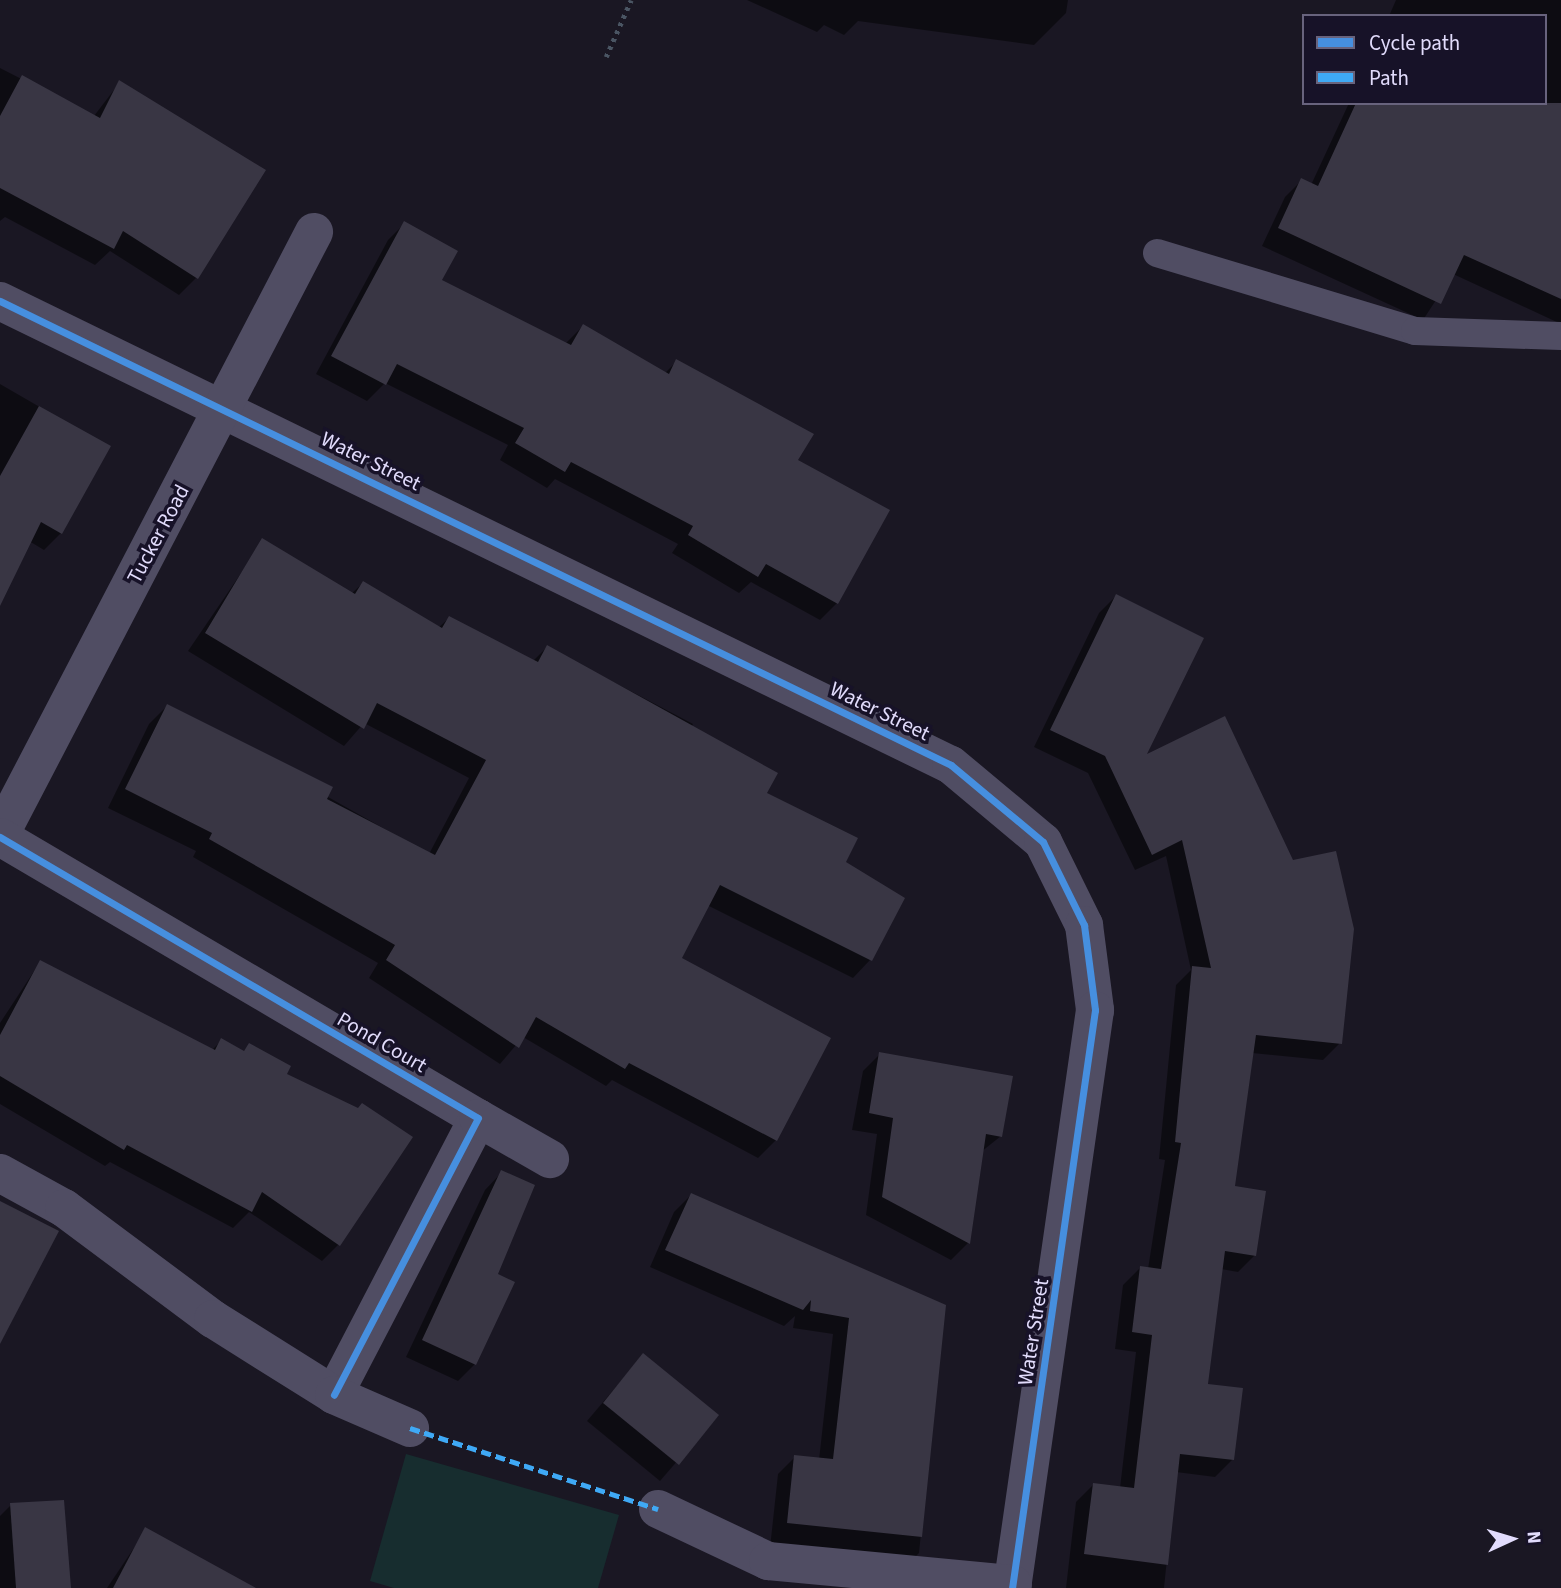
<!DOCTYPE html>
<html>
<head>
<meta charset="utf-8">
<style>
	body { margin:0 }
	#map { position:relative; width:1561px; height:1588px; overflow:hidden; background:#1a1723; font-family:"Source Sans 3",sans-serif }
	div>[style] { position:absolute }
	.green>* { inset:0; background:#172d2f }
	.shadow>* { inset:0; background:#0007 }
	.building>* { inset:0; background:#393644 }
	.path>* { height:4.5px; margin-top:-2.25px; transform-origin:0; background:repeating-linear-gradient(90deg,#4a5563 0 3.5px,transparent 0 8.5px) }
	.lane>* { height:28px; margin:-14px; padding:0 14px; transform-origin:14px; border-radius:14px; background:#504d63 }
	.street>* { height:38px; margin:-19px; padding:0 19px; transform-origin:19px; border-radius:19px; background:#504d63 }
	.quiet>* { height:5px; margin-top:-2.5px; transform-origin:0; background:repeating-linear-gradient(90deg,#3fa9f5 0 10px,transparent 0 15px) }
	.cycleway>* { height:7px; margin:-3.5px; padding:0 3.5px; transform-origin:3.5px; border-radius:3.5px; background:#468fdf }
	span { translate:-50% -50%; white-space:nowrap; text-align:center; line-height:1.15; -webkit-text-stroke:7px #171228; paint-order:stroke }
	.street-label { font-size:21px; color:#e2dcfc }
	.legend { position:absolute; left:1302px; top:14px; width:245px; height:91px; box-sizing:border-box; background:#171228; border:2px solid #68637d; margin:0; padding:9px 12px; list-style:none; font-size:21px; color:#e2dcfc }
	.legend li { display:flex; align-items:center; gap:14px; height:35px }
	.legend b { width:35px; border:2px solid #68637d }
	.north { position:absolute; left:1477px; top:1504px; width:70px; height:70px; -webkit-text-stroke:5px #171228; paint-order:stroke; rotate:86deg; font-size:19px; font-weight:700; line-height:28px; text-align:center; color:#e2dcfc }
	.north::after { content:''; display:block; margin:auto; width:24px; height:32px; background:#e2dcfc; clip-path:polygon(50% 0,100% 100%,50% 72%,0 100%) }
</style>
</head>
<body>
<div id="map">
	<div class="green">
		<div style="clip-path:polygon(406px 1454px,619px 1515px,598px 1588px,394px 1588px,370px 1581px)"></div>
	</div>
	<div class="shadow">
		<div style="clip-path:polygon(747px 0,1068px 0,1066px 13px,1034px 45px,858px 21px,844px 35px,824px 25px,817px 32px)"></div>
		<div style="clip-path:polygon(1396px 0,1561px 0,1561px 324px,1453px 274px,1423px 320px,1262px 246px,1285px 197px,1302px 180px,1311px 185px,1349px 103px,1545px 103px,1545px 16px,1389px 16px)"></div>
		<div style="clip-path:polygon(0 68px,94px 116px,120px 82px,196px 278px,179px 295px,110px 251px,95px 265px,5px 217px,0 221px)"></div>
		<div style="clip-path:polygon(405px 223px,440px 281px,565px 344px,583px 326px,665px 373px,677px 361px,796px 461px,837px 603px,820px 620px,751px 582px,739px 593px,672px 553px,678px 544px,555px 479px,547px 488px,500px 460px,508px 445px,385px 383px,367px 401px,316px 374px,388px 240px)"></div>
		<div style="clip-path:polygon(0 384px,109px 447px,61px 533px,44px 550px,29px 541px,0 598px)"></div>
		<div style="clip-path:polygon(263px 541px,351px 594px,363px 583px,438px 628px,449px 618px,533px 661px,547px 647px,693px 724px,690px 730px,844px 863px,870px 960px,853px 978px,707px 905px,679px 959px,829px 1039px,776px 1140px,758px 1158px,612px 1080px,606px 1086px,523px 1037px,500px 1064px,369px 978px,378px 963px,193px 857px,196px 851px,108px 808px,149px 724px,167px 706px,429px 854px,469px 778px,364px 723px,344px 746px,188px 651px)"></div>
		<div style="clip-path:polygon(1116px 596px,1143px 757px,1340px 1043px,1323px 1060px,1252px 1053px,1233px 1188px,1255px 1255px,1238px 1272px,1221px 1269px,1206px 1385px,1232px 1460px,1215px 1477px,1176px 1472px,1164px 1588px,1066px 1588px,1076px 1502px,1093px 1485px,1120px 1488px,1136px 1352px,1115px 1349px,1123px 1285px,1140px 1268px,1148px 1269px,1165px 1160px,1159px 1159px,1176px 985px,1191px 970px,1166px 856px,1135px 870px,1088px 773px,1034px 747px,1099px 613px)"></div>
		<div style="clip-path:polygon(40px 962px,212px 1050px,222px 1040px,243px 1052px,249px 1045px,285px 1075px,339px 1244px,322px 1261px,249px 1212px,233px 1228px,110px 1162px,105px 1166px,0 1104px,0 1023px)"></div>
		<div style="clip-path:polygon(880px 1054px,1001px 1136px,981px 1152px,968px 1243px,951px 1260px,866px 1215px,877px 1134px,852px 1130px,863px 1071px)"></div>
		<div style="clip-path:polygon(502px 1172px,496px 1275px,513px 1283px,475px 1364px,458px 1381px,406px 1357px,485px 1190px)"></div>
		<div style="clip-path:polygon(691px 1195px,944px 1306px,919px 1553px,902px 1570px,769px 1557px,778px 1474px,795px 1457px,819px 1460px,833px 1334px,793px 1328px,795px 1316px,784px 1326px,650px 1267px,674px 1212px)"></div>
		<div style="clip-path:polygon(643px 1355px,717px 1415px,660px 1481px,587px 1421px)"></div>
		<div style="clip-path:polygon(11px 1505px,69px 1588px,0 1588px,0 1516px)"></div>
		<div style="clip-path:polygon(146px 1530px,220px 1588px,107px 1588px)"></div>
	</div>
	<div class="building">
		<div style="clip-path:polygon(22px 75px,100px 118px,119px 80px,266px 170px,198px 279px,123px 231px,114px 249px,0 188px,0 116px)"></div>
		<div style="clip-path:polygon(1356px 103px,1561px 103px,1561px 299px,1464px 255px,1441px 304px,1278px 228px,1301px 178px,1318px 186px)"></div>
		<div style="clip-path:polygon(404px 221px,458px 251px,442px 280px,571px 345px,583px 324px,669px 374px,676px 359px,814px 434px,798px 460px,890px 510px,838px 604px,766px 564px,758px 577px,688px 535px,693px 526px,571px 462px,565px 472px,515px 443px,524px 428px,397px 364px,386px 385px,331px 356px)"></div>
		<div style="clip-path:polygon(39px 406px,111px 446px,62px 534px,41px 522px,0 606px,0 476px)"></div>
		<div style="clip-path:polygon(262px 538px,355px 594px,363px 581px,442px 628px,449px 616px,538px 662px,547px 645px,778px 773px,767px 793px,858px 838px,846px 862px,905px 898px,872px 961px,720px 885px,682px 958px,831px 1038px,777px 1141px,629px 1063px,625px 1069px,536px 1017px,519px 1048px,386px 960px,395px 945px,209px 839px,212px 833px,125px 789px,167px 704px,333px 787px,327px 799px,435px 855px,486px 760px,377px 703px,364px 729px,205px 633px)"></div>
		<div style="clip-path:polygon(1116px 594px,1204px 638px,1147px 754px,1225px 716px,1293px 860px,1336px 851px,1354px 929px,1342px 1044px,1256px 1035px,1235px 1186px,1266px 1191px,1256px 1256px,1225px 1251px,1208px 1384px,1243px 1388px,1234px 1460px,1180px 1454px,1168px 1565px,1084px 1554px,1093px 1483px,1134px 1488px,1152px 1335px,1132px 1332px,1140px 1266px,1161px 1269px,1181px 1143px,1175px 1142px,1192px 966px,1211px 968px,1182px 840px,1152px 855px,1105px 756px,1050px 730px)"></div>
		<div style="clip-path:polygon(40px 960px,215px 1050px,221px 1038px,244px 1051px,249px 1043px,291px 1066px,287px 1074px,358px 1108px,362px 1103px,413px 1137px,340px 1246px,262px 1192px,252px 1212px,127px 1145px,124px 1150px,0 1076px,0 1035px)"></div>
		<div style="clip-path:polygon(879px 1052px,1013px 1076px,1002px 1137px,986px 1134px,970px 1244px,882px 1197px,893px 1118px,869px 1113px)"></div>
		<div style="clip-path:polygon(501px 1170px,535px 1185px,498px 1274px,515px 1282px,476px 1365px,422px 1340px)"></div>
		<div style="clip-path:polygon(691px 1193px,946px 1305px,922px 1537px,787px 1523px,794px 1455px,833px 1459px,849px 1318px,810px 1311px,811px 1300px,803px 1310px,665px 1250px)"></div>
		<div style="clip-path:polygon(0 1201px,59px 1231px,0 1344px)"></div>
		<div style="clip-path:polygon(643px 1353px,719px 1415px,679px 1465px,603px 1403px)"></div>
		<div style="clip-path:polygon(64px 1500px,71px 1588px,16px 1588px,10px 1503px)"></div>
		<div style="clip-path:polygon(145px 1527px,256px 1588px,113px 1588px)"></div>
	</div>
	<div class="path">
		<div style="left:606px;top:57px;width:62px;rotate:-66.3deg"></div>
	</div>
	<div class="lane">
		<div style="left:1157px;top:253px;width:270px;rotate:16.8deg"></div>
		<div style="left:1415px;top:331px;width:146px;rotate:2deg"></div>
	</div>
	<div class="street">
		<div style="left:0;top:301px;width:1058px;rotate:26.01deg"></div>
		<div style="left:951px;top:765px;width:120px;rotate:39.9deg"></div>
		<div style="left:1043px;top:842px;width:93px;rotate:63.7deg"></div>
		<div style="left:1084px;top:925px;width:86px;rotate:82.6deg"></div>
		<div style="left:1095px;top:1010px;width:584px;rotate:98.17deg"></div>
		<div style="left:0;top:835px;width:680px;rotate:-62.49deg"></div>
		<div style="left:0;top:837px;width:554px;rotate:30.45deg"></div>
		<div style="left:478px;top:1118px;width:312px;rotate:117.5deg"></div>
		<div style="left:478px;top:1118px;width:83px;rotate:29.7deg"></div>
		<div style="left:0;top:1173px;width:73px;rotate:28.7deg"></div>
		<div style="left:64px;top:1208px;width:186px;rotate:36.7deg"></div>
		<div style="left:213px;top:1319px;width:143px;rotate:32.1deg"></div>
		<div style="left:334px;top:1395px;width:83px;rotate:23.5deg"></div>
		<div style="left:658px;top:1509px;width:122px;rotate:25.3deg"></div>
		<div style="left:768px;top:1561px;width:246px;rotate:5.4deg"></div>
	</div>
	<div class="quiet">
		<div style="left:410px;top:1428px;width:261px;rotate:18.1deg"></div>
	</div>
	<div class="cycleway">
		<div style="left:0;top:301px;width:1058px;rotate:26.01deg"></div>
		<div style="left:951px;top:765px;width:120px;rotate:39.9deg"></div>
		<div style="left:1043px;top:842px;width:93px;rotate:63.7deg"></div>
		<div style="left:1084px;top:925px;width:86px;rotate:82.6deg"></div>
		<div style="left:1095px;top:1010px;width:584px;rotate:98.17deg"></div>
		<div style="left:0;top:837px;width:554px;rotate:30.45deg"></div>
		<div style="left:478px;top:1118px;width:312px;rotate:117.5deg"></div>
	</div>
	<div class="street-label">
		<span style="left:371px;top:461px;rotate:26deg">Water Street</span>
		<span style="left:158px;top:534px;rotate:-62deg">Tucker Road</span>
		<span style="left:880px;top:711px;rotate:26deg">Water Street</span>
		<span style="left:382px;top:1042px;rotate:30deg">Pond Court</span>
		<span style="left:1033px;top:1332px;rotate:-81deg">Water Street</span>
	</div>
	<ul class="legend">
	<li><b style="height:9px;background:#468fdf"></b>Cycle path</li>
	<li><b style="height:9px;background:#3fa9f5"></b>Path</li>
	</ul>
	<div class="north">N</div>
</div>
</body>
</html>
